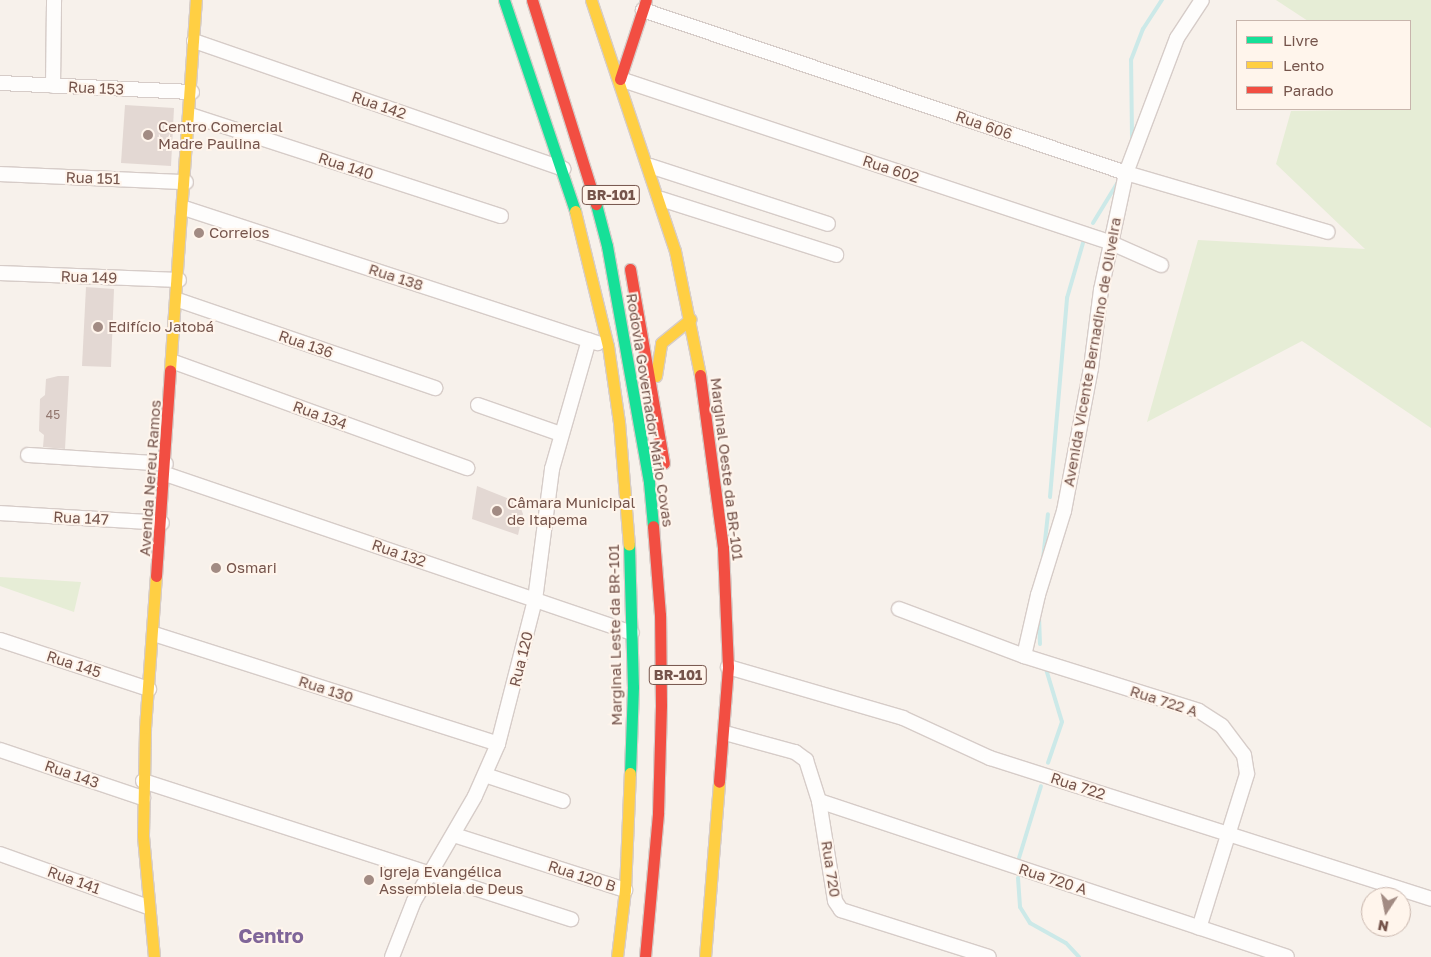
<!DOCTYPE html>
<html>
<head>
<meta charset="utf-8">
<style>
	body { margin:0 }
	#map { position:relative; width:1431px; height:957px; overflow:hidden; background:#f7f1eb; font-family:"Golos Text",sans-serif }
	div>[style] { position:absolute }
	.green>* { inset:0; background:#e6edd6 }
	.stream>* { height:4px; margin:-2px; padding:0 2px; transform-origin:2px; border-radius:2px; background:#cce9e8 }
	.building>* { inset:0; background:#e3d8d3 }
	.roads { filter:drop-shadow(1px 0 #d6ccc8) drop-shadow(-1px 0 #d6ccc8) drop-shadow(0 1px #d6ccc8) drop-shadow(0 -1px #d6ccc8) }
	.street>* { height:14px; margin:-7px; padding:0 7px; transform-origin:7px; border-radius:7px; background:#fefdfc }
	.fast>* { height:11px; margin:-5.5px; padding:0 5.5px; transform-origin:5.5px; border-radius:5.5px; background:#16e098 }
	.slow>* { height:11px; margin:-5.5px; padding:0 5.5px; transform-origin:5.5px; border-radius:5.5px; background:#ffcf43 }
	.jam>* { height:11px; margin:-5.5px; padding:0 5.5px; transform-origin:5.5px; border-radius:5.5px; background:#f24e42 }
	.dots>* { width:14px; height:14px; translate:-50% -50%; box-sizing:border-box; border:2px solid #fff5ec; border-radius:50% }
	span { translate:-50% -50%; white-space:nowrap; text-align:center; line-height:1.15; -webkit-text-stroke:4px #fff5ec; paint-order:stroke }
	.number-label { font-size:12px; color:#92776f }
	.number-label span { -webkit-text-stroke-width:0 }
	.shield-label span { padding:1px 4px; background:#fff5ec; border:1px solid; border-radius:4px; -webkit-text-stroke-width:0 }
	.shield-label { font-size:14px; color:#75544b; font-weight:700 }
	.street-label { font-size:15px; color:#75544b }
	.poi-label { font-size:15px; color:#75544b }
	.left { translate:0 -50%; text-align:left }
	.district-label { font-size:20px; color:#806699; font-weight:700 }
	.legend { position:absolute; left:1236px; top:20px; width:175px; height:90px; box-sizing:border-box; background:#fff5ec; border:1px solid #c8b5ac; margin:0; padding:6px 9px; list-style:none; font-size:15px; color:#75544b }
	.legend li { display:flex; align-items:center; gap:10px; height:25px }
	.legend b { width:25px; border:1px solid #c8b5ac }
	.north { position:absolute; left:1361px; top:887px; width:50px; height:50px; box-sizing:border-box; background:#fff5ec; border:1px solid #c8b5ac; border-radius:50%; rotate:191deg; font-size:14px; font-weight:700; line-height:20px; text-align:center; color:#75544b }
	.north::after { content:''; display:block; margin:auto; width:18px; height:22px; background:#a28b83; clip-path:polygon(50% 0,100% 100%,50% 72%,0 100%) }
</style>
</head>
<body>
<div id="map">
	<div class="green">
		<div style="clip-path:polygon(1276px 0,1431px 0,1431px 428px,1302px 341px,1147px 422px,1198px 240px,1365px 249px,1276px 164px,1291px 111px,1410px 109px,1410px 21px,1308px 21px)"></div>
		<div style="clip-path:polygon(0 577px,81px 582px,74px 612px,0 586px)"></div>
	</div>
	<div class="stream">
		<div style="left:1132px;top:137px;width:77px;rotate:-90.7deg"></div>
		<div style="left:1131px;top:60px;width:33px;rotate:-69deg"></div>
		<div style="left:1143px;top:29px;width:35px;rotate:-57deg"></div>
		<div style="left:1093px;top:223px;width:48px;rotate:-58.6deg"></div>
		<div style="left:1050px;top:497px;width:200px;rotate:-85.1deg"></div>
		<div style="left:1067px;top:298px;width:57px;rotate:-73.8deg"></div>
		<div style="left:1043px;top:559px;width:45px;rotate:-83.7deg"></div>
		<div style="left:1039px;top:616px;width:28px;rotate:88deg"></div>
		<div style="left:1046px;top:669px;width:55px;rotate:73.2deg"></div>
		<div style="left:1062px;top:722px;width:43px;rotate:108.9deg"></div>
		<div style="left:1019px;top:858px;width:75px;rotate:-73deg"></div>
		<div style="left:1018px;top:878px;width:29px;rotate:86deg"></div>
		<div style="left:1020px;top:907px;width:19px;rotate:58deg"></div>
		<div style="left:1030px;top:923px;width:41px;rotate:29.1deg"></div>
		<div style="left:1066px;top:943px;width:19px;rotate:47deg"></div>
	</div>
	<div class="building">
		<div style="clip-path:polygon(125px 105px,174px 108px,171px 166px,121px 163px)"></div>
		<div style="clip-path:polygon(86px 287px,114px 289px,111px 367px,82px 366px)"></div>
		<div style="clip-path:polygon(58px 376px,69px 376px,65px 449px,43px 447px,44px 435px,39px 431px,40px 399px,45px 395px,46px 379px)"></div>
		<div style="clip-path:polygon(477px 486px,519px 503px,523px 514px,518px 535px,472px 519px)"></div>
	</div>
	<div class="roads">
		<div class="street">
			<div style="left:643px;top:10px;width:510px;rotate:18.65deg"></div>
			<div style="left:1126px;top:173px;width:210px;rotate:16.3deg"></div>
			<div style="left:194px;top:41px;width:391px;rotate:19.1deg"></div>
			<div style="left:620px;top:79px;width:515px;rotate:18.43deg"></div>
			<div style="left:1109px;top:242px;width:57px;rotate:23.9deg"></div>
			<div style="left:0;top:83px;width:192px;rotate:2.7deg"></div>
			<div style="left:53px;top:86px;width:86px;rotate:-89.3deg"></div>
			<div style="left:190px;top:115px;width:327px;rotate:18deg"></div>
			<div style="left:650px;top:166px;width:187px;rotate:18deg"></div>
			<div style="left:0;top:174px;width:186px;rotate:2.5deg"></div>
			<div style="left:661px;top:199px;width:184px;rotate:17.7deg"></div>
			<div style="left:184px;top:208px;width:435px;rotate:18.1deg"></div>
			<div style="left:0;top:273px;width:179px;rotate:2.2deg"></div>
			<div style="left:178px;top:300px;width:272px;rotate:18.9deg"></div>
			<div style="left:174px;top:362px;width:312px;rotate:19.9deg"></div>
			<div style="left:478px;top:405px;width:88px;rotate:19.3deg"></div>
			<div style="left:28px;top:455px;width:138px;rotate:3.7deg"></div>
			<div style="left:165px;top:474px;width:493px;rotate:18.8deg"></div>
			<div style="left:0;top:513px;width:162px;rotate:3.5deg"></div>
			<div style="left:899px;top:609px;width:134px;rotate:20.6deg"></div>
			<div style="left:1024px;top:656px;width:183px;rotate:17.4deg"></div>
			<div style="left:1199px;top:711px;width:27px;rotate:33deg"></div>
			<div style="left:1222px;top:726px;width:36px;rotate:53deg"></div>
			<div style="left:1244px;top:755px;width:19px;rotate:81deg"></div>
			<div style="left:1247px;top:774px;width:161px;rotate:107.3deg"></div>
			<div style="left:154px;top:634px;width:361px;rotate:17.7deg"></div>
			<div style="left:0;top:640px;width:157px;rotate:18.2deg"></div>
			<div style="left:1024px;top:656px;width:63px;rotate:-77.1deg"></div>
			<div style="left:1038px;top:595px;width:88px;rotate:-72.8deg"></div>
			<div style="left:1064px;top:511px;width:146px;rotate:-79.3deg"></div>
			<div style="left:1091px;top:368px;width:79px;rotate:-82.7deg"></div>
			<div style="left:1101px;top:290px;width:120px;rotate:-77.9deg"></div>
			<div style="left:1126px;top:173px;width:144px;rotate:-69.3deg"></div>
			<div style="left:1177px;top:38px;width:45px;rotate:-56.7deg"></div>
			<div style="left:728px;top:667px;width:182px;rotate:16.2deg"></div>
			<div style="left:903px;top:718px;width:96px;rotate:24.7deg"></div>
			<div style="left:990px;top:758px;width:463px;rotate:17.7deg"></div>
			<div style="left:725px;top:733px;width:73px;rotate:15.2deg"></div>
			<div style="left:795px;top:752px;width:14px;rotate:36deg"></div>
			<div style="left:806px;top:760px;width:43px;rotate:72.4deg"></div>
			<div style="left:819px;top:801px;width:101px;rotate:80.9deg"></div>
			<div style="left:835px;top:901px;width:11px;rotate:56deg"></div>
			<div style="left:841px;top:910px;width:155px;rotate:17.6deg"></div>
			<div style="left:0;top:750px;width:151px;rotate:18.6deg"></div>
			<div style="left:485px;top:775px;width:82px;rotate:18.4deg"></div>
			<div style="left:143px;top:781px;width:450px;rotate:17.9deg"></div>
			<div style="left:819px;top:801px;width:493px;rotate:18.4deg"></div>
			<div style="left:454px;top:835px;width:180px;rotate:17.8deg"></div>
			<div style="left:0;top:854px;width:157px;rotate:19.7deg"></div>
			<div style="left:392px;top:957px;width:60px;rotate:-68.6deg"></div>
			<div style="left:414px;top:901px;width:121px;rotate:-59.8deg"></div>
			<div style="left:475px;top:796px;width:57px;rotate:-66.1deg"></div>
			<div style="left:498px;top:744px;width:149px;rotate:-75.6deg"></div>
			<div style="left:535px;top:600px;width:132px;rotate:-82.6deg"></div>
			<div style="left:552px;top:469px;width:134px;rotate:-74deg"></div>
		</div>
		<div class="fast">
			<div style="left:504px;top:0;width:223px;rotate:71.4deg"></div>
			<div style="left:596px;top:204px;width:43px;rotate:75.3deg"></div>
			<div style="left:607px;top:246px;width:240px;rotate:79.9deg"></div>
			<div style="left:649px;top:482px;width:44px;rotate:84.8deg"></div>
			<div style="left:629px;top:545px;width:142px;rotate:88.4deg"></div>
			<div style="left:633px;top:687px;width:86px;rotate:92deg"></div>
		</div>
		<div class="slow">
			<div style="left:591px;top:0;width:265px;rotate:71.5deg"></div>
			<div style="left:675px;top:251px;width:126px;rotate:78.6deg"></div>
			<div style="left:575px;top:211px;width:139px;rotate:76.3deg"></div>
			<div style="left:608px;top:346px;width:77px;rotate:81.8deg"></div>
			<div style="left:619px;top:422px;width:123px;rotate:85.4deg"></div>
			<div style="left:170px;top:370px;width:371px;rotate:-86deg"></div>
			<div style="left:656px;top:376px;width:33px;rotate:-81deg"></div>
			<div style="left:661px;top:343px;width:38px;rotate:-39deg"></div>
			<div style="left:154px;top:957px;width:122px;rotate:-95.2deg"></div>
			<div style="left:143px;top:835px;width:107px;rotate:-88.9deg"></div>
			<div style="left:145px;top:728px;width:152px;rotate:-85.9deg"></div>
			<div style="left:617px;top:957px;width:67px;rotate:-83.2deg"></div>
			<div style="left:625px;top:890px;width:117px;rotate:-87.6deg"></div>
			<div style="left:705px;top:957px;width:176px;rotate:-85.4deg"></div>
		</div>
		<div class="jam">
			<div style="left:532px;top:0;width:214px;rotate:72.6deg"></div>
			<div style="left:620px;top:79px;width:83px;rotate:-71.8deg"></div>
			<div style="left:630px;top:269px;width:197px;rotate:80.1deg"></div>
			<div style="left:700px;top:375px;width:175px;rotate:82.4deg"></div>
			<div style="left:723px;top:548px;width:119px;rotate:87.6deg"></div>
			<div style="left:728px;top:667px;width:115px;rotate:94.5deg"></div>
			<div style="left:156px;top:576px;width:206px;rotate:-86.1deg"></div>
			<div style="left:645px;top:957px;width:145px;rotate:-84.8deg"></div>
			<div style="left:658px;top:813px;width:108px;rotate:-88.4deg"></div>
			<div style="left:661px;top:705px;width:90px;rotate:-90.6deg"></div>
			<div style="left:660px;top:615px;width:89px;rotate:-94.5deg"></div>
		</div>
	</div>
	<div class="dots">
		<div style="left:148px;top:135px;background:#a28b83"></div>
		<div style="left:199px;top:233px;background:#a28b83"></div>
		<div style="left:98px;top:327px;background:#a28b83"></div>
		<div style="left:497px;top:511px;background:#a28b83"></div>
		<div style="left:216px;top:568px;background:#a28b83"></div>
		<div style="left:369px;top:880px;background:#a28b83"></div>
	</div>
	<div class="number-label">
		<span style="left:53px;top:415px">45</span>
	</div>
	<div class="shield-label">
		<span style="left:611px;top:195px">BR-101</span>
		<span style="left:678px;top:675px">BR-101</span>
	</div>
	<div class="street-label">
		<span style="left:96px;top:88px;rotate:3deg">Rua 153</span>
		<span style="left:379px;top:105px;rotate:19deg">Rua 142</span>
		<span style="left:984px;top:125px;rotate:19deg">Rua 606</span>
		<span style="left:346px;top:166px;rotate:18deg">Rua 140</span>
		<span style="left:891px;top:169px;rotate:18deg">Rua 602</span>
		<span style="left:93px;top:178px;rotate:2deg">Rua 151</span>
		<span style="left:89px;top:277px;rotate:2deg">Rua 149</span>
		<span style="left:396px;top:277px;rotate:18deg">Rua 138</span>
		<span style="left:306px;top:344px;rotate:19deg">Rua 136</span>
		<span style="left:1092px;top:352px;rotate:-80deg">Avenida Vicente Bernadino de Oliveira</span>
		<span style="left:650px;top:410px;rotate:81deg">Rodovia Governador Mário Covas</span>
		<span style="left:320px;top:415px;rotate:20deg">Rua 134</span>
		<span style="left:727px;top:469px;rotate:83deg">Marginal Oeste da BR-101</span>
		<span style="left:150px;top:478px;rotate:-86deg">Avenida Nereu Ramos</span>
		<span style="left:81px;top:518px;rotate:3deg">Rua 147</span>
		<span style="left:399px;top:553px;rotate:19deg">Rua 132</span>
		<span style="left:615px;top:635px;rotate:-91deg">Marginal Leste da BR-101</span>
		<span style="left:521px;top:659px;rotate:-76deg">Rua 120</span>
		<span style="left:74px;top:664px;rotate:18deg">Rua 145</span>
		<span style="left:326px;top:689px;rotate:18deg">Rua 130</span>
		<span style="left:1164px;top:701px;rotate:18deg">Rua 722 A</span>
		<span style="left:72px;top:774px;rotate:19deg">Rua 143</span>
		<span style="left:1078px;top:786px;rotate:18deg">Rua 722</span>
		<span style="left:831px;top:869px;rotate:81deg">Rua 720</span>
		<span style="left:582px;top:876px;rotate:18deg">Rua 120 B</span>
		<span style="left:1053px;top:879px;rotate:18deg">Rua 720 A</span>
		<span style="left:74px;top:880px;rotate:20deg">Rua 141</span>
	</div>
	<div class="poi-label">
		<span class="left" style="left:158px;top:135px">Centro Comercial<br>Madre Paulina</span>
		<span class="left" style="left:209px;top:233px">Correios</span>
		<span class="left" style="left:108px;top:327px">Edifício Jatobá</span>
		<span class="left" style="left:507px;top:511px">Câmara Municipal<br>de Itapema</span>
		<span class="left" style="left:226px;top:568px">Osmari</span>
		<span class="left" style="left:379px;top:880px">Igreja Evangélica<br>Assembleia de Deus</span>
	</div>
	<div class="district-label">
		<span style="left:271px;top:935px">Centro</span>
	</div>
	<ul class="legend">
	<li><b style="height:6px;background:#16e098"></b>Livre</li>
	<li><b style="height:6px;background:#ffcf43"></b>Lento</li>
	<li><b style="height:6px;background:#f24e42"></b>Parado</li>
	</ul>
	<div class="north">N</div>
</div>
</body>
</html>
